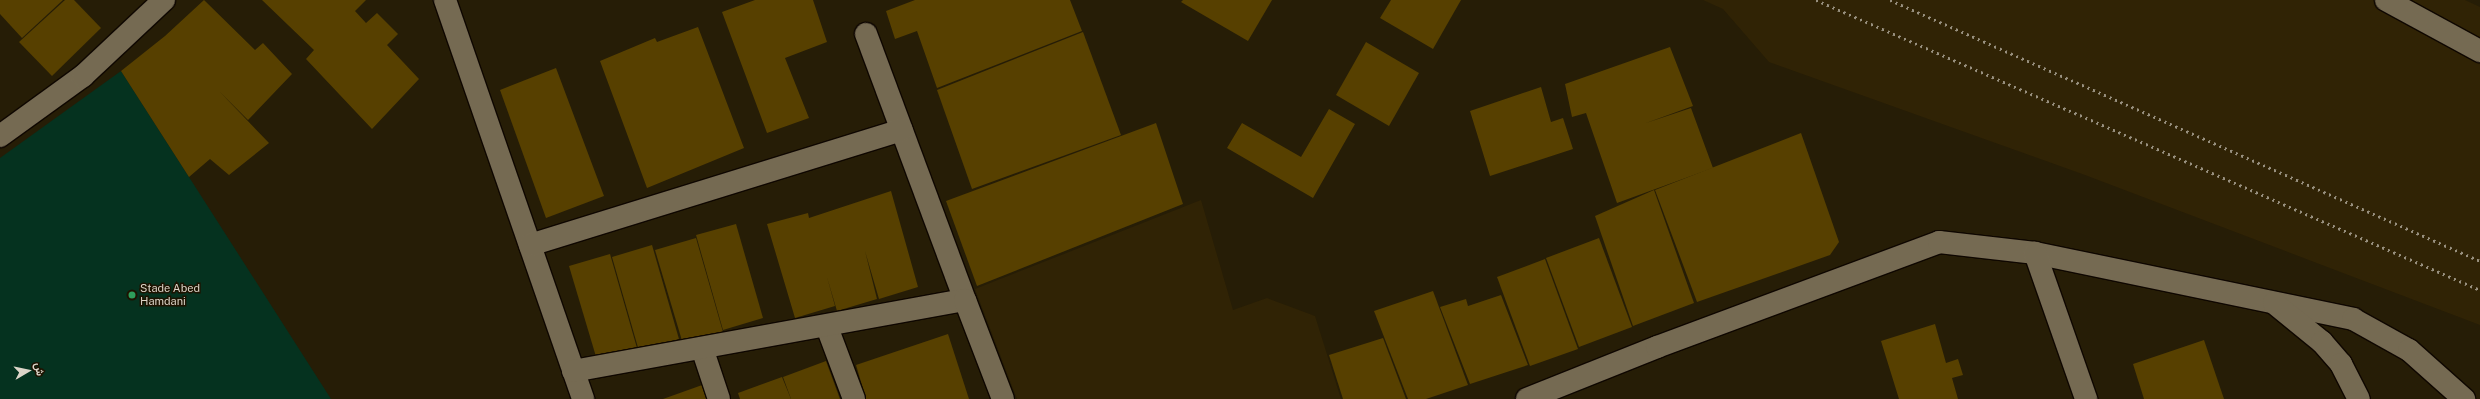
<!DOCTYPE html>
<html>
<head>
<meta charset="utf-8">
<style>
	body { margin:0 }
	#map { position:relative; width:2480px; height:399px; overflow:hidden; background:#261d06; font-family:"Public Sans",Vazirmatn,sans-serif }
	div>[style] { position:absolute }
	.built>* { inset:0; background:#302305 }
	.green>* { inset:0; background:#05321f }
	.building>* { inset:0; background:#574000 }
	.roads { filter:drop-shadow(1px 0 #0f0700) drop-shadow(-1px 0 #0f0700) drop-shadow(0 1px #0f0700) drop-shadow(0 -1px #0f0700) }
	.minor>* { height:22px; margin:-11px; padding:0 11px; transform-origin:11px; border-radius:11px; background:#756a52 }
	.rail>* { height:3px; margin-top:-1.5px; transform-origin:0; background:repeating-linear-gradient(90deg,#98907f 0 2px,transparent 0 6px) }
	.dots>* { width:11px; height:11px; translate:-50% -50%; box-sizing:border-box; border:2px solid #1d1301; border-radius:50% }
	span { translate:-50% -50%; white-space:nowrap; text-align:center; line-height:1.15; -webkit-text-stroke:3px #1d1301; paint-order:stroke }
	.poi-label { font-size:11px; color:#dcd5c8 }
	.left { translate:0 -50%; text-align:left }
	.north { position:absolute; left:8px; top:351px; width:40px; height:40px; -webkit-text-stroke:3px #1d1301; paint-order:stroke; rotate:81deg; font-size:11px; font-weight:700; line-height:16px; text-align:center; color:#dcd5c8 }
	.north::after { content:''; display:block; margin:auto; width:14px; height:18px; background:#dcd5c8; clip-path:polygon(50% 0,100% 100%,50% 72%,0 100%) }
</style>
</head>
<body>
<div id="map">
	<div class="built">
		<div style="clip-path:polygon(1703px 0,2465px 0,2480px 7px,2480px 325px,2085px 175px,1769px 62px,1723px 9px)"></div>
		<div style="clip-path:polygon(1201px 200px,1233px 310px,1267px 298px,1315px 316px,1341px 399px,1017px 399px,975px 289px)"></div>
	</div>
	<div class="green">
		<div style="clip-path:polygon(121px 71px,189px 177px,331px 399px,0 399px,0 158px)"></div>
	</div>
	<div class="building">
		<div style="clip-path:polygon(0 0,63px 0,22px 38px,0 14px)"></div>
		<div style="clip-path:polygon(65px 0,74px 0,101px 28px,52px 76px,19px 42px)"></div>
		<div style="clip-path:polygon(204px 0,255px 50px,263px 43px,292px 74px,248px 120px,219px 91px,269px 143px,229px 175px,210px 159px,189px 177px,121px 71px,165px 36px)"></div>
		<div style="clip-path:polygon(262px 0,366px 0,355px 11px,366px 23px,377px 13px,398px 34px,387px 45px,419px 79px,372px 129px,306px 59px,314px 50px)"></div>
		<div style="clip-path:polygon(755px 0,813px 0,827px 42px,785px 58px,809px 118px,767px 133px,722px 12px)"></div>
		<div style="clip-path:polygon(915px 0,1070px 0,1082px 31px,937px 88px,917px 31px,895px 39px,886px 11px)"></div>
		<div style="clip-path:polygon(1183px 0,1272px 0,1248px 41px,1181px 2px)"></div>
		<div style="clip-path:polygon(1391px 0,1461px 0,1433px 49px,1380px 18px)"></div>
		<div style="clip-path:polygon(698px 27px,744px 148px,647px 188px,600px 61px,655px 38px,657px 42px)"></div>
		<div style="clip-path:polygon(1083px 32px,1121px 135px,972px 189px,937px 90px)"></div>
		<div style="clip-path:polygon(1366px 42px,1419px 73px,1389px 126px,1336px 95px)"></div>
		<div style="clip-path:polygon(1670px 47px,1693px 106px,1646px 123px,1691px 108px,1713px 168px,1617px 203px,1586px 113px,1572px 117px,1565px 84px)"></div>
		<div style="clip-path:polygon(556px 68px,604px 196px,546px 218px,500px 90px)"></div>
		<div style="clip-path:polygon(1541px 87px,1551px 122px,1563px 118px,1573px 149px,1490px 176px,1470px 111px)"></div>
		<div style="clip-path:polygon(1329px 109px,1355px 124px,1313px 198px,1227px 148px,1242px 123px,1301px 157px)"></div>
		<div style="clip-path:polygon(1156px 123px,1183px 204px,977px 286px,946px 201px)"></div>
		<div style="clip-path:polygon(1801px 133px,1839px 242px,1830px 255px,1697px 302px,1655px 190px)"></div>
		<div style="clip-path:polygon(1654px 190px,1694px 303px,1633px 326px,1595px 216px)"></div>
		<div style="clip-path:polygon(891px 191px,918px 287px,879px 299px,865px 251px,877px 299px,837px 311px,827px 277px,835px 306px,795px 318px,767px 224px,808px 213px,809px 218px)"></div>
		<div style="clip-path:polygon(736px 224px,763px 318px,723px 330px,696px 235px)"></div>
		<div style="clip-path:polygon(696px 238px,723px 332px,683px 344px,655px 250px)"></div>
		<div style="clip-path:polygon(1599px 238px,1632px 327px,1579px 347px,1546px 258px)"></div>
		<div style="clip-path:polygon(652px 245px,679px 339px,639px 351px,612px 257px)"></div>
		<div style="clip-path:polygon(610px 254px,637px 348px,597px 360px,569px 266px)"></div>
		<div style="clip-path:polygon(1545px 259px,1578px 349px,1530px 366px,1497px 277px)"></div>
		<div style="clip-path:polygon(1433px 291px,1468px 385px,1426px 399px,1408px 399px,1374px 311px)"></div>
		<div style="clip-path:polygon(1501px 295px,1528px 365px,1470px 384px,1440px 307px,1466px 299px,1468px 306px)"></div>
		<div style="clip-path:polygon(1935px 324px,1946px 363px,1958px 359px,1963px 375px,1952px 378px,1958px 399px,1899px 399px,1881px 341px)"></div>
		<div style="clip-path:polygon(948px 334px,969px 399px,866px 399px,856px 365px)"></div>
		<div style="clip-path:polygon(1383px 338px,1406px 399px,1343px 399px,1329px 355px)"></div>
		<div style="clip-path:polygon(2204px 340px,2224px 399px,2144px 399px,2133px 364px)"></div>
		<div style="clip-path:polygon(826px 361px,840px 399px,791px 399px,783px 377px)"></div>
		<div style="clip-path:polygon(782px 377px,791px 399px,740px 399px,738px 393px)"></div>
		<div style="clip-path:polygon(705px 384px,711px 399px,663px 399px)"></div>
	</div>
	<div class="roads">
		<div class="minor">
			<div style="left:445px;top:0;width:422px;rotate:70.9deg"></div>
			<div style="left:2386px;top:0;width:107px;rotate:28.5deg"></div>
			<div style="left:866px;top:34px;width:284px;rotate:69.6deg"></div>
			<div style="left:0;top:136px;width:102px;rotate:-35.9deg"></div>
			<div style="left:83px;top:76px;width:111px;rotate:-43.2deg"></div>
			<div style="left:530px;top:245px;width:389px;rotate:-17.2deg"></div>
			<div style="left:2035px;top:253px;width:325px;rotate:11.7deg"></div>
			<div style="left:2353px;top:319px;width:64px;rotate:29deg"></div>
			<div style="left:2409px;top:350px;width:74px;rotate:41.7deg"></div>
			<div style="left:2274px;top:303px;width:62px;rotate:39.1deg"></div>
			<div style="left:2322px;top:342px;width:29px;rotate:49deg"></div>
			<div style="left:2341px;top:364px;width:39px;rotate:63deg"></div>
			<div style="left:827px;top:327px;width:77px;rotate:69.4deg"></div>
			<div style="left:702px;top:348px;width:54px;rotate:71.6deg"></div>
			<div style="left:573px;top:371px;width:398px;rotate:-10.3deg"></div>
			<div style="left:965px;top:300px;width:106px;rotate:69deg"></div>
			<div style="left:1527px;top:399px;width:140px;rotate:-21.8deg"></div>
			<div style="left:1657px;top:347px;width:301px;rotate:-20.4deg"></div>
			<div style="left:1939px;top:242px;width:97px;rotate:6.5deg"></div>
			<div style="left:2035px;top:253px;width:155px;rotate:70.7deg"></div>
		</div>
	</div>
	<div class="rail">
		<div style="left:1816px;top:0;width:725px;rotate:23.59deg"></div>
		<div style="left:1890px;top:0;width:645px;rotate:23.86deg"></div>
	</div>
	<div class="dots">
		<div style="left:132px;top:295px;background:#2e9e5b"></div>
	</div>
	<div class="poi-label">
		<span class="left" style="left:140px;top:295px">Stade Abed<br>Hamdani</span>
	</div>
	<div class="north">ش</div>
</div>
</body>
</html>
